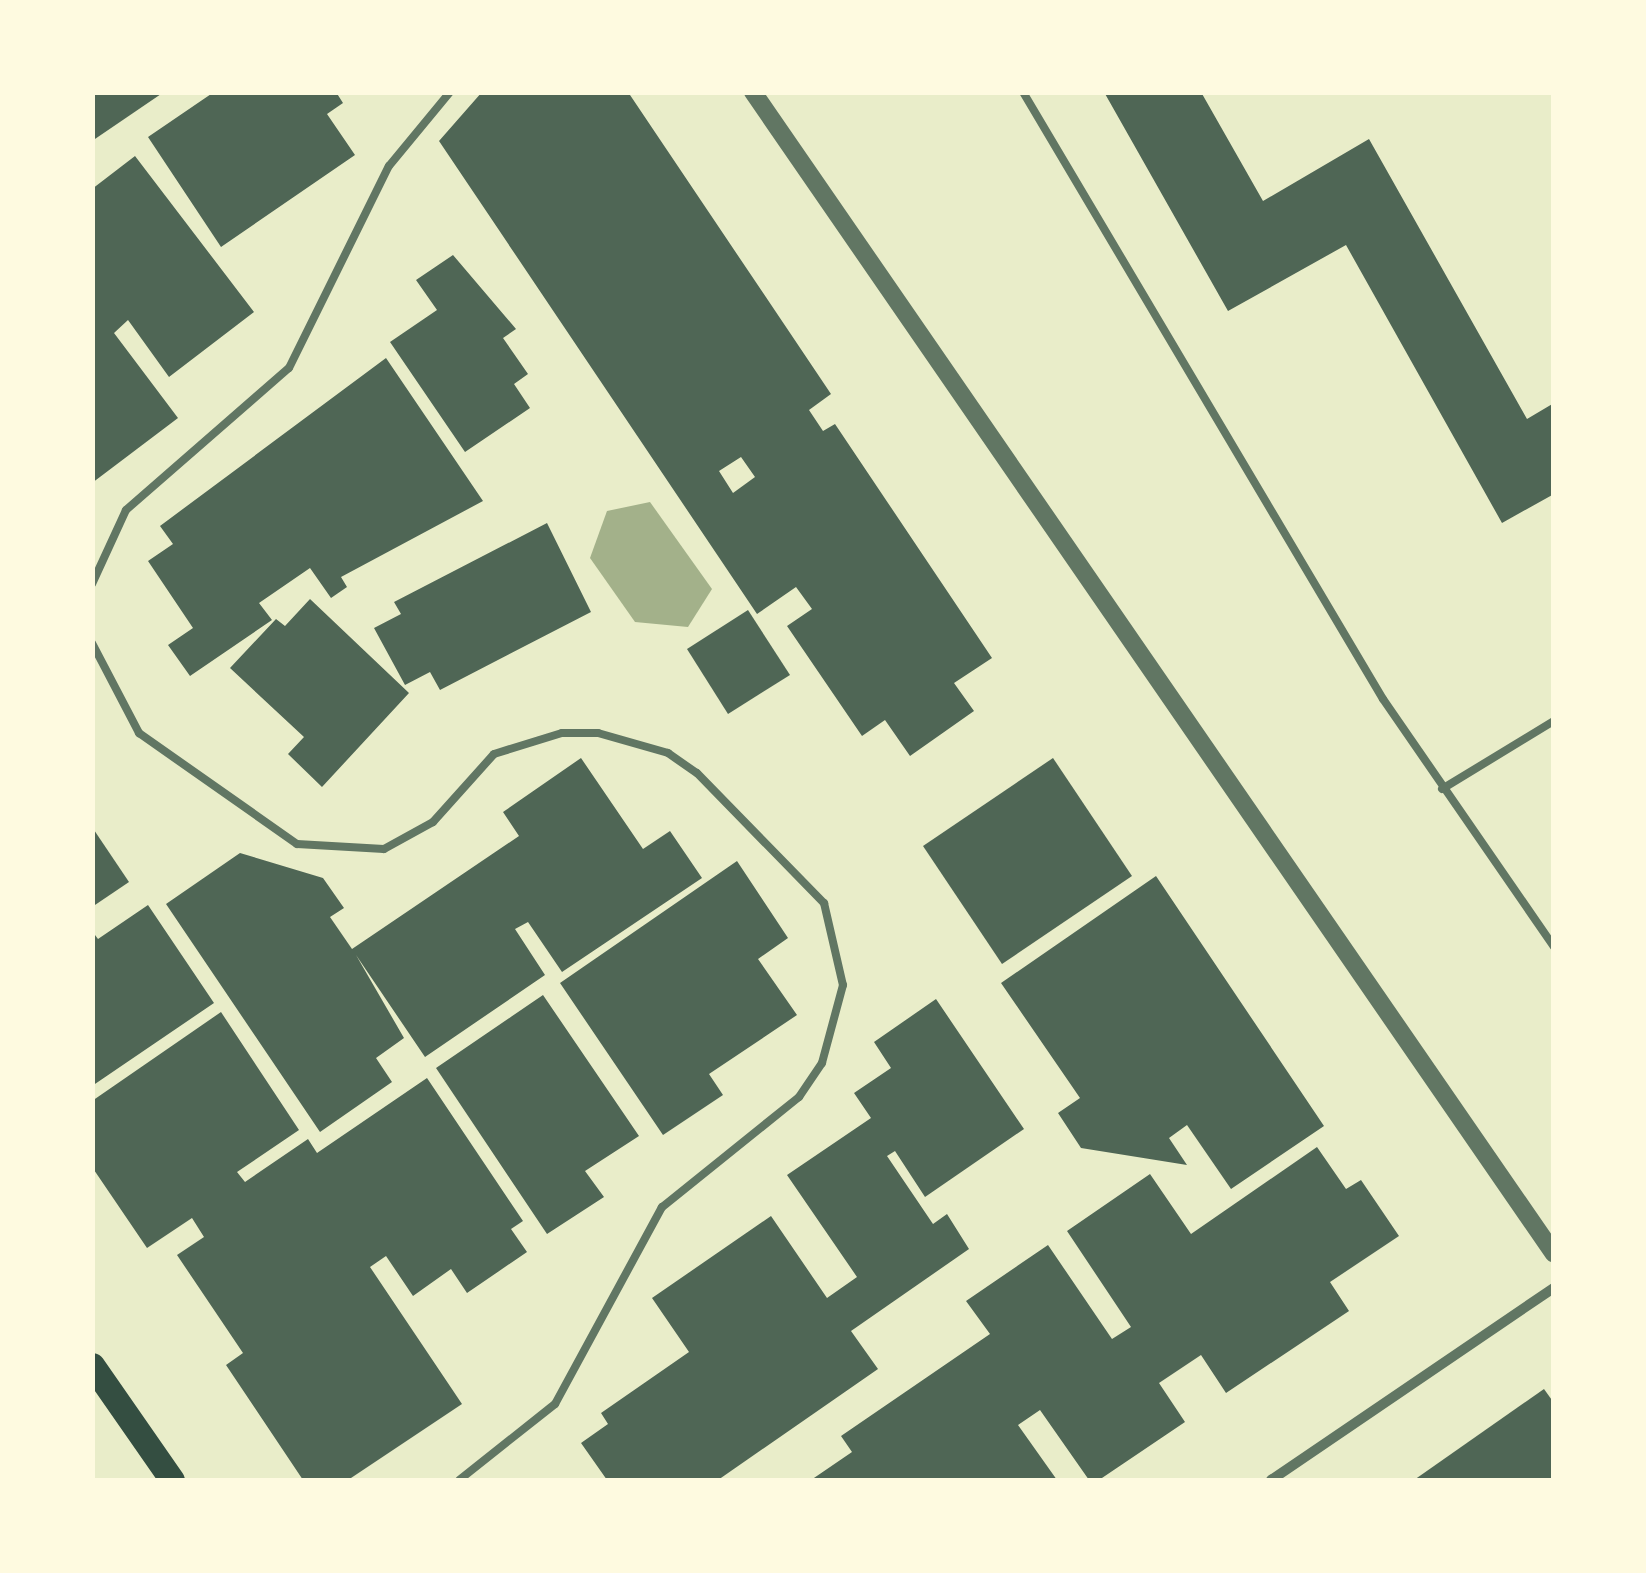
<!DOCTYPE html>
<html>
<head>
<meta charset="utf-8">
<style>
	body { margin:0 }
	#map { position:relative; width:1646px; height:1573px; overflow:hidden; background:#e9edc9; font-family:Inter,sans-serif }
	div>[style] { position:absolute }
	.water>* { inset:0; background:#a3b18a }
	.building>* { inset:0; background:#4f6655 }
	.service>* { height:8px; margin:-4px; padding:0 4px; transform-origin:4px; border-radius:4px; background:#617663 }
	.minor>* { height:10px; margin:-5px; padding:0 5px; transform-origin:5px; border-radius:5px; background:#617663 }
	.tertiary>* { height:18px; margin:-9px; padding:0 9px; transform-origin:9px; border-radius:9px; background:#617663 }
	.primary>* { height:25px; margin:-12.5px; padding:0 12.5px; transform-origin:12.5px; border-radius:12.5px; background:#344e41 }
	span { translate:-50% -50%; white-space:nowrap; text-align:center; line-height:1.15; -webkit-text-stroke:9px #fefae0; paint-order:stroke }
	.frame { position:absolute; inset:0; border:95px solid #fefae0; pointer-events:none }
</style>
</head>
<body>
<div id="map">
	<div class="water">
		<div style="clip-path:polygon(650px 502px,712px 589px,688px 627px,635px 622px,590px 558px,607px 511px)"></div>
	</div>
	<div class="building">
		<div style="clip-path:polygon(92px 92px,164px 92px,92px 141px)"></div>
		<div style="clip-path:polygon(214px 92px,336px 92px,343px 103px,327px 114px,355px 155px,221px 247px,148px 137px)"></div>
		<div style="clip-path:polygon(evenodd,482px 92px,628px 92px,831px 394px,809px 410px,823px 431px,835px 424px,992px 658px,954px 683px,974px 711px,910px 756px,885px 720px,862px 736px,787px 626px,812px 609px,796px 587px,757px 614px,439px 141px,482px 92px,741px 457px,755px 477px,733px 493px,719px 471px,741px 457px)"></div>
		<div style="clip-path:polygon(1104px 92px,1201px 92px,1263px 201px,1369px 139px,1527px 419px,1554px 403px,1554px 494px,1502px 523px,1346px 245px,1228px 311px)"></div>
		<div style="clip-path:polygon(135px 156px,254px 312px,169px 377px,128px 320px,114px 333px,178px 418px,92px 483px,92px 189px)"></div>
		<div style="clip-path:polygon(453px 255px,516px 329px,503px 338px,528px 374px,514px 384px,530px 408px,465px 452px,390px 342px,437px 310px,416px 280px)"></div>
		<div style="clip-path:polygon(386px 358px,483px 501px,341px 577px,347px 587px,331px 598px,310px 568px,259px 603px,272px 620px,190px 676px,168px 645px,193px 628px,148px 561px,173px 544px,160px 526px)"></div>
		<div style="clip-path:polygon(547px 523px,591px 612px,440px 690px,430px 672px,405px 685px,374px 628px,401px 614px,394px 602px)"></div>
		<div style="clip-path:polygon(310px 599px,409px 693px,322px 787px,288px 754px,304px 737px,230px 668px,276px 619px,285px 626px)"></div>
		<div style="clip-path:polygon(748px 610px,790px 675px,728px 714px,687px 649px)"></div>
		<div style="clip-path:polygon(581px 758px,643px 849px,670px 831px,702px 878px,562px 972px,528px 922px,515px 929px,545px 975px,425px 1057px,356px 955px,404px 1038px,376px 1058px,392px 1082px,320px 1132px,166px 904px,240px 853px,323px 878px,344px 908px,330px 917px,352px 949px,519px 836px,503px 812px)"></div>
		<div style="clip-path:polygon(1053px 758px,1132px 876px,1002px 964px,923px 846px)"></div>
		<div style="clip-path:polygon(92px 827px,129px 882px,92px 907px)"></div>
		<div style="clip-path:polygon(737px 861px,788px 938px,758px 959px,797px 1015px,709px 1074px,723px 1095px,663px 1135px,560px 983px)"></div>
		<div style="clip-path:polygon(1156px 876px,1324px 1126px,1231px 1189px,1187px 1125px,1169px 1138px,1187px 1165px,1081px 1148px,1058px 1113px,1080px 1098px,1001px 983px)"></div>
		<div style="clip-path:polygon(148px 905px,214px 1003px,92px 1086px,92px 931px,98px 939px)"></div>
		<div style="clip-path:polygon(543px 995px,639px 1136px,585px 1171px,604px 1197px,547px 1234px,436px 1068px)"></div>
		<div style="clip-path:polygon(936px 999px,1024px 1129px,925px 1197px,895px 1151px,887px 1156px,933px 1224px,947px 1214px,969px 1249px,851px 1331px,878px 1369px,718px 1480px,607px 1480px,581px 1443px,608px 1424px,601px 1413px,689px 1352px,652px 1298px,771px 1216px,827px 1298px,857px 1277px,787px 1175px,871px 1118px,854px 1093px,891px 1068px,874px 1042px)"></div>
		<div style="clip-path:polygon(221px 1012px,299px 1130px,237px 1172px,245px 1182px,308px 1139px,317px 1153px,427px 1078px,523px 1221px,511px 1229px,527px 1252px,467px 1293px,451px 1269px,413px 1296px,386px 1256px,370px 1267px,462px 1404px,348px 1480px,303px 1480px,226px 1365px,243px 1353px,177px 1255px,204px 1237px,192px 1218px,147px 1248px,92px 1167px,92px 1101px)"></div>
		<div style="clip-path:polygon(1317px 1147px,1346px 1189px,1361px 1180px,1399px 1236px,1330px 1282px,1349px 1311px,1226px 1393px,1201px 1355px,1159px 1383px,1185px 1422px,1099px 1480px,1089px 1480px,1040px 1410px,1018px 1425px,1057px 1480px,811px 1480px,852px 1452px,841px 1436px,990px 1334px,966px 1301px,1048px 1245px,1112px 1339px,1131px 1327px,1067px 1231px,1150px 1174px,1191px 1234px)"></div>
		<div style="clip-path:polygon(1544px 1389px,1554px 1403px,1554px 1480px,1414px 1480px)"></div>
	</div>
	<div class="service">
		<div style="left:1023px;top:92px;width:706px;rotate:59.33deg"></div>
		<div style="left:1383px;top:699px;width:301px;rotate:55.4deg"></div>
		<div style="left:92px;top:584px;width:81px;rotate:-65.3deg"></div>
		<div style="left:126px;top:510px;width:216px;rotate:-41.1deg"></div>
		<div style="left:289px;top:368px;width:225px;rotate:-63.7deg"></div>
		<div style="left:389px;top:166px;width:96px;rotate:-50.5deg"></div>
		<div style="left:92px;top:643px;width:102px;rotate:62.4deg"></div>
		<div style="left:139px;top:733px;width:193px;rotate:35.1deg"></div>
		<div style="left:297px;top:844px;width:87px;rotate:3.3deg"></div>
		<div style="left:384px;top:849px;width:56px;rotate:-28.9deg"></div>
		<div style="left:433px;top:822px;width:91px;rotate:-48.1deg"></div>
		<div style="left:494px;top:754px;width:71px;rotate:-17.2deg"></div>
		<div style="left:562px;top:733px;width:36px"></div>
		<div style="left:598px;top:733px;width:73px;rotate:15.9deg"></div>
		<div style="left:668px;top:753px;width:35px;rotate:35deg"></div>
		<div style="left:697px;top:773px;width:182px;rotate:45.7deg"></div>
		<div style="left:824px;top:903px;width:84px;rotate:77deg"></div>
		<div style="left:843px;top:985px;width:81px;rotate:105.1deg"></div>
		<div style="left:822px;top:1063px;width:41px;rotate:124.1deg"></div>
		<div style="left:799px;top:1097px;width:176px;rotate:141.2deg"></div>
		<div style="left:662px;top:1207px;width:224px;rotate:118.5deg"></div>
		<div style="left:555px;top:1404px;width:122px;rotate:141.6deg"></div>
		<div style="left:1442px;top:789px;width:131px;rotate:-31.3deg"></div>
	</div>
	<div class="minor">
		<div style="left:1271px;top:1480px;width:342px;rotate:-34.2deg"></div>
	</div>
	<div class="tertiary">
		<div style="left:753px;top:92px;width:1411px;rotate:55.42deg"></div>
	</div>
	<div class="primary">
		<div style="left:92px;top:1365px;width:140px;rotate:55.2deg"></div>
	</div>
	<div class="frame"></div>
</div>
</body>
</html>
